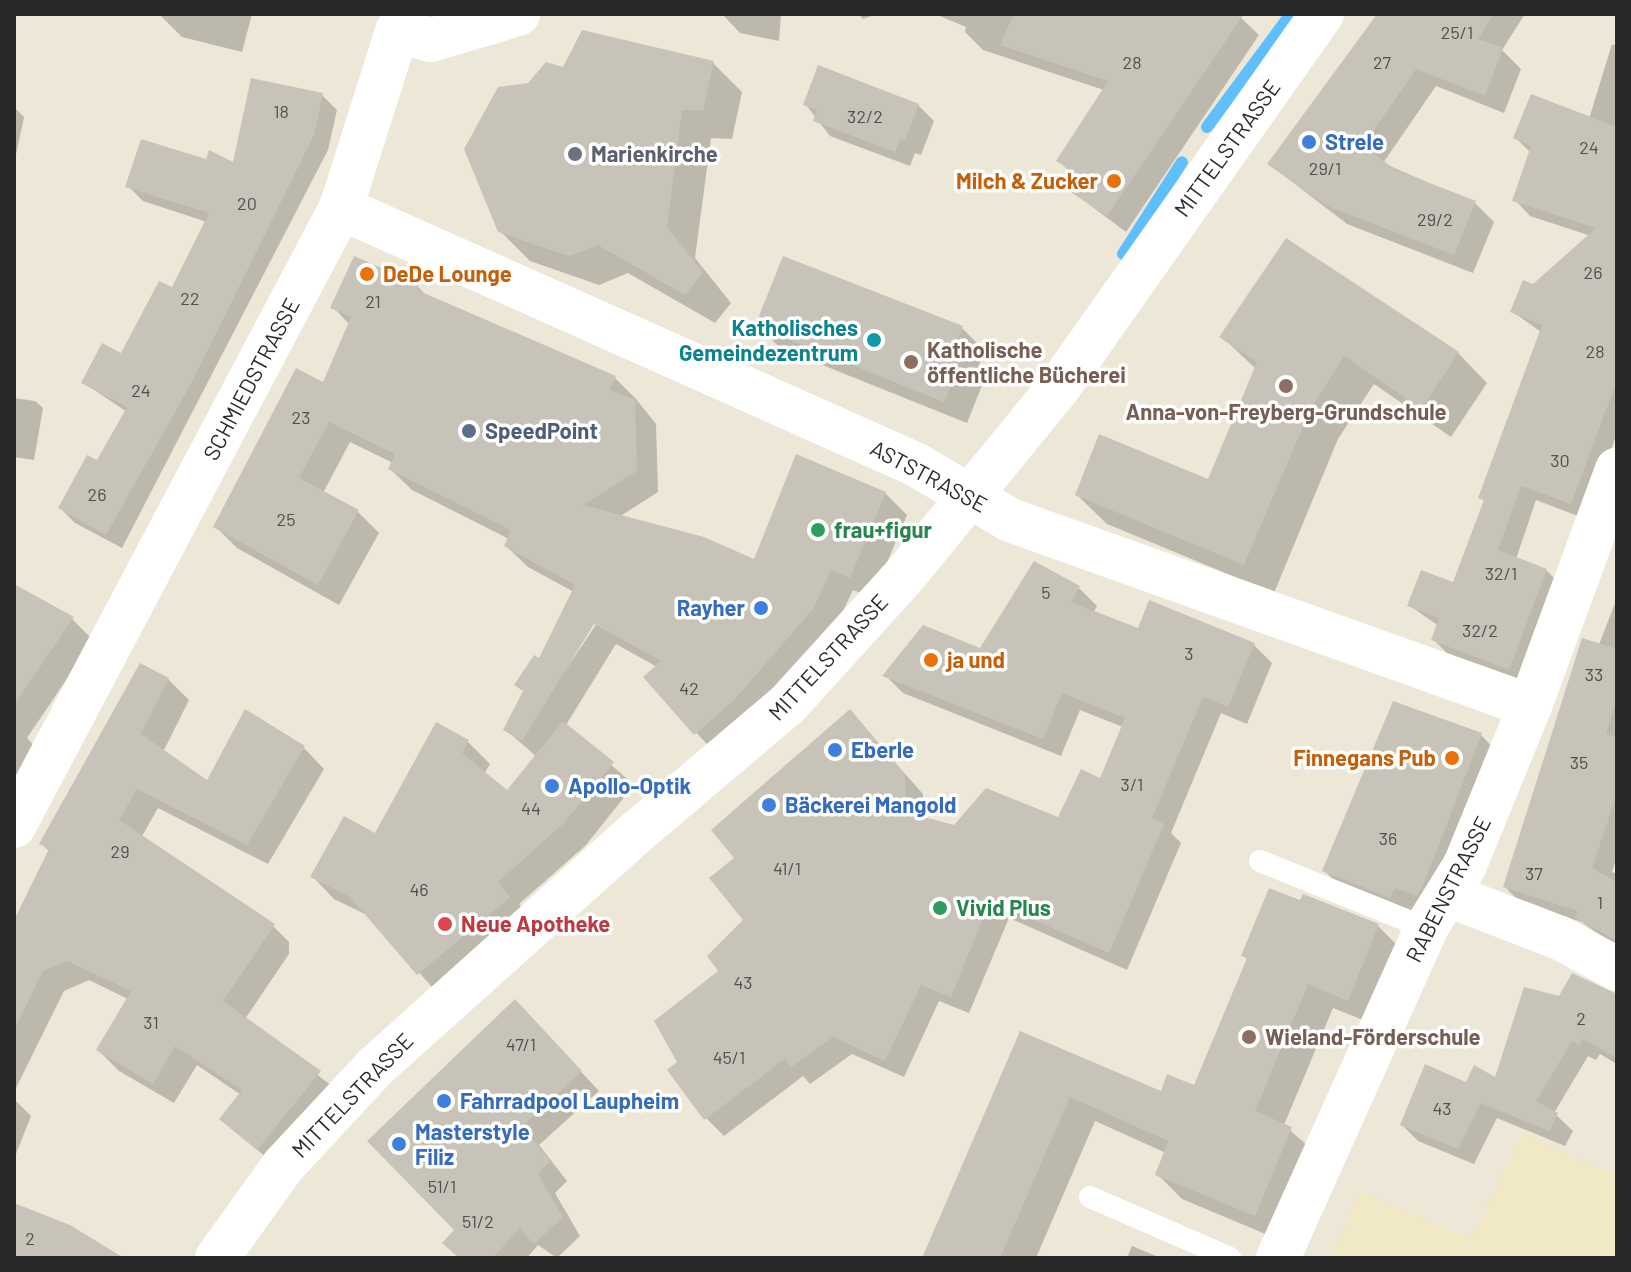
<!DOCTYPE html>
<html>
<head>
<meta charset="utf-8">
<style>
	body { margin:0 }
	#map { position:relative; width:1631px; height:1272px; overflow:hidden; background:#ede7d8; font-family:Barlow,sans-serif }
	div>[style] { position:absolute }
	.education>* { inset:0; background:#f1e8c6 }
	.shadow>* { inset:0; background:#0003 }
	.stream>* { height:12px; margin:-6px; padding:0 6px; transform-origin:6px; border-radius:6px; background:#5fbffc }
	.building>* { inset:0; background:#c8c3b9 }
	.lane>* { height:22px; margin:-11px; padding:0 11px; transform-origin:11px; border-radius:11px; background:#fff }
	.street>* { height:44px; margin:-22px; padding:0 22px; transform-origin:22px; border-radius:22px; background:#fff }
	.dots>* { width:22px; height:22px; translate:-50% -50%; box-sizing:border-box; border:4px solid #fff; border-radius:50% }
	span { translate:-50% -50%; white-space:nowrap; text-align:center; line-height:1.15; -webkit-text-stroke:7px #fff; paint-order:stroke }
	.number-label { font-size:18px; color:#51504d }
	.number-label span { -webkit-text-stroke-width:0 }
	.shop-label { font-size:22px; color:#366cbe; font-weight:700 }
	.left { translate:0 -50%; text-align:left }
	.right { translate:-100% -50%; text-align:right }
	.street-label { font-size:22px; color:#292929 }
	.worship-label { font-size:22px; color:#5b616d; font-weight:700 }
	.food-label { font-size:22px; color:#c56008; font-weight:700 }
	.culture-label { font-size:22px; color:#0d838f; font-weight:700 }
	.education-label { font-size:22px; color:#785e54; font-weight:700 }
	.service-label { font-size:22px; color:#4e5e75; font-weight:700 }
	.leisure-label { font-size:22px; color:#27864d; font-weight:700 }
	.health-label { font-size:22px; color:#be3a42; font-weight:700 }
	.frame { position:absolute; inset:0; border:16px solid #292929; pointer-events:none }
</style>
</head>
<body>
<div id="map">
	<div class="education">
		<div style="clip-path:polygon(1522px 1133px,1617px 1176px,1617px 1258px,1331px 1258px,1359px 1191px,1472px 1239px)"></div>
	</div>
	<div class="shadow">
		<div style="clip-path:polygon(159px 14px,252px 14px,242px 52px,182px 37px)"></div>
		<div style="clip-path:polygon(781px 14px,779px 41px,740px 33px,722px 14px)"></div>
		<div style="clip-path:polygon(858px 14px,877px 14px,863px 19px)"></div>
		<div style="clip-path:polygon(935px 14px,1237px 14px,1259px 35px,1126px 232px,1063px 185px,1071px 173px,1059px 161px,1104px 90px,983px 50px,965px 32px,966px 27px)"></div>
		<div style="clip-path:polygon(1379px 14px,1525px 14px,1502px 50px,1521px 69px,1504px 113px,1436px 86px,1383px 163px,1475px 203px,1494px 222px,1473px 273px,1347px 224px,1269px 164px)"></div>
		<div style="clip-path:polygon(1612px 44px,1617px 46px,1617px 433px,1586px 519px,1536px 500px,1516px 559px,1546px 570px,1562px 586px,1525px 684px,1449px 655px,1434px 640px,1439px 626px,1410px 606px,1454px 584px,1485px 502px,1480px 497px,1541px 332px,1513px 312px,1591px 236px,1530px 216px,1515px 200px,1531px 153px,1516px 138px,1589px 119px)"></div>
		<div style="clip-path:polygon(713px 63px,742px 92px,732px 139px,711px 138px,695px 258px,731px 303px,715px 323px,628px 273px,599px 285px,530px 261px,500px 231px,529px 85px,564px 70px)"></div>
		<div style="clip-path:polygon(322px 95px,337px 110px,328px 150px,122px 548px,75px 523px,60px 508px,98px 463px,127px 412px,84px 383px,122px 356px,172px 290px,207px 222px,143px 201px,128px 186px,207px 161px,234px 164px)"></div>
		<div style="clip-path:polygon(806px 105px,918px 105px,934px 121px,921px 155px,915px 153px,910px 166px,830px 136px)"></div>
		<div style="clip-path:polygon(14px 107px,24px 117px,14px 164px)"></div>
		<div style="clip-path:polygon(evenodd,418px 287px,428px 297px,614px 377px,636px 399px,656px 424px,658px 492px,619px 517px,755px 561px,885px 493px,907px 515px,872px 598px,853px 590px,834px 630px,717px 755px,646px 678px,657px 667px,616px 644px,566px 725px,634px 785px,586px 845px,519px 904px,531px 920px,440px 996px,369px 916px,334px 899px,313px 877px,375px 835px,437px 725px,468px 742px,490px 764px,484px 774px,507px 793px,537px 757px,506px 730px,574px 592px,528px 567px,506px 546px,509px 539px,412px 490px,390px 469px,393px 463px,350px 442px,323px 493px,358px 512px,379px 533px,339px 605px,237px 548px,216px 527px,324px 385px,350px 325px,333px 307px,418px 287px,598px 614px,601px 617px,567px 668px,598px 614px)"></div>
		<div style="clip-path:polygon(758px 325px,962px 328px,985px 351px,975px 375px,983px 383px,967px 423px,780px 348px)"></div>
		<div style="clip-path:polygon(1221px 336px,1458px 353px,1487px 383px,1451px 437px,1374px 384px,1338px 439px,1274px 593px,1107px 524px,1077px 495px,1210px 481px,1256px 369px)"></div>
		<div style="clip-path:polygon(14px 398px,35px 401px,43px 408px,34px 460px,14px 457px)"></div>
		<div style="clip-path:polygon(14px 587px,72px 619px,93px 640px,27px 738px,41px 753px,14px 785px)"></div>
		<div style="clip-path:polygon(1079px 588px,1097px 606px,1093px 613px,1139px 630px,1254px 645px,1272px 663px,1247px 724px,1221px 713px,1171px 833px,1181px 843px,1127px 970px,1009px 918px,969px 1013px,939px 1001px,904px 1077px,852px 1054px,810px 1084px,803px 1076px,724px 1136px,706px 1118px,680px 1062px,745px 920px,737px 858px,850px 712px,923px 794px,923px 819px,955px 827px,1059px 820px,1101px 781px,1123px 727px,1080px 710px,1061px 756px,903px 693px,885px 675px,981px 650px)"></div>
		<div style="clip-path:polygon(1617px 598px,1617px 857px,1612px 872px,1617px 874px,1617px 948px,1582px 922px,1521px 903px,1505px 887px)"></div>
		<div style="clip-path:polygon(168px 679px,189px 700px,163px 752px,208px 782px,304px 748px,324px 769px,268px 864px,158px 808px,141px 838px,268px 921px,289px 942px,289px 954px,245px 1019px,341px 1093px,279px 1169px,222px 1118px,241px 1095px,197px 1065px,174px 1103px,119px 1071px,98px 1050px,128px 999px,89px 980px,64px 991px,14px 1092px,14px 924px,50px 852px,42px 844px)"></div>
		<div style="clip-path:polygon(1481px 735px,1500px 755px,1443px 903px,1410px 917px,1344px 890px,1324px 870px)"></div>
		<div style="clip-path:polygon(1304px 896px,1378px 926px,1403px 951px,1373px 1024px,1333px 1008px,1284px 1125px,1316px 1153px,1280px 1240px,1182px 1199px,1157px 1174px,1166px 1153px,1095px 1121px,1036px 1258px,924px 1258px,1021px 1033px,1162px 1094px,1195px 1088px,1248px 960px,1243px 955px)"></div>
		<div style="clip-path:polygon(1617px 995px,1617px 1064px,1600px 1054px,1596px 1060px,1588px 1056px,1554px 1113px,1573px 1131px,1565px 1146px,1497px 1118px,1474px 1164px,1418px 1141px,1402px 1125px,1467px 1084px,1496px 1080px,1560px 998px)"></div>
		<div style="clip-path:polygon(533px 1020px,599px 1091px,539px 1145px,567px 1181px,555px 1193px,580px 1236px,557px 1258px,538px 1245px,527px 1258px,460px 1258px,457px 1230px)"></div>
		<div style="clip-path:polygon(14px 1099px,31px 1116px,14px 1159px)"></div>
		<div style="clip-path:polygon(1132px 1246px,1161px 1258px,1127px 1258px)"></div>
	</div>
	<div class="stream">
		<div style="left:1207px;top:127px;width:141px;rotate:-53.4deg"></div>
		<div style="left:1123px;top:254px;width:109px;rotate:-57.3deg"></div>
	</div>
	<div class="building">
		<div style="clip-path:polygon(1014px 14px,1244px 14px,1107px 216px,1060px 185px,1070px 170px,1056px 161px,1108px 81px,1000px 45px)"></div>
		<div style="clip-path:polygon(1377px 14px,1494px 14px,1478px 39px,1503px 48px,1485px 96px,1416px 69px,1363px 146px,1396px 170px,1476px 201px,1454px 255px,1325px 205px,1267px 164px)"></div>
		<div style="clip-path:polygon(582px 30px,714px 61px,703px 110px,682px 110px,667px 227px,703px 272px,685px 295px,598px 245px,569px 256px,498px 232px,464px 149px,498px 87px,528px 83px,546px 62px,563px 67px)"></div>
		<div style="clip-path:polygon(818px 65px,919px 104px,905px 141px,900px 139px,895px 152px,813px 121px,817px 110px,803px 105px)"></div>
		<div style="clip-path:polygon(251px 78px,323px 93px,314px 135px,193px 380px,106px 535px,58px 508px,87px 455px,97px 460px,127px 407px,81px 383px,102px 343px,121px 353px,159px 281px,172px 287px,209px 213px,125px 187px,141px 139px,206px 159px,209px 150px,233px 162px)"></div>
		<div style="clip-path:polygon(1531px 94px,1617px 127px,1617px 380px,1571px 504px,1521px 486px,1498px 550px,1547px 569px,1509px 670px,1431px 640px,1439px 618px,1407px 606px,1421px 570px,1453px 582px,1484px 500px,1478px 498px,1542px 325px,1510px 312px,1523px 280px,1533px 284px,1596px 228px,1512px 201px,1531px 146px,1513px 138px)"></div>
		<div style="clip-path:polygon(1286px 238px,1459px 352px,1421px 409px,1344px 356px,1310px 410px,1244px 565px,1075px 495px,1099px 434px,1208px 479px,1257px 362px,1219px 337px)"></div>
		<div style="clip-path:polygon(354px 256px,419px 285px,417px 290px,616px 376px,609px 390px,635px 400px,637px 471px,583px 505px,704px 537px,754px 559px,796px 454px,886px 492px,850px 578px,831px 570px,813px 609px,735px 699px,694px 735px,643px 677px,661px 661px,594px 624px,522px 741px,503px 730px,523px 691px,514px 685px,534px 655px,539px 658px,575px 585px,504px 546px,511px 530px,388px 469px,395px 454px,329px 422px,299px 478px,359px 510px,318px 585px,213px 527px,296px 368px,323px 382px,351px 317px,330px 308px)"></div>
		<div style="clip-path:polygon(783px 256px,963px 326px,952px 354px,961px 358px,944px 402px,755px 326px)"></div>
		<div style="clip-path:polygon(1034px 561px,1080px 586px,1071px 602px,1138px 628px,1149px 600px,1255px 643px,1228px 707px,1203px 697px,1152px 818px,1164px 824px,1109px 953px,990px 901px,951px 997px,921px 985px,885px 1061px,833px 1037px,791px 1067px,785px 1059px,704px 1120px,667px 1070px,677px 1062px,654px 1021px,718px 971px,707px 956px,743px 920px,709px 878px,734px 858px,711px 830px,850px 709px,905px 774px,906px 812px,954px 825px,986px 788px,1058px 817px,1081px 769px,1100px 778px,1125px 718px,1062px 693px,1043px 739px,882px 676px,923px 625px,980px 648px)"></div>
		<div style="clip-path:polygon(14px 584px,74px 617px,14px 705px)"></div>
		<div style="clip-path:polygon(1582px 638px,1617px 649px,1617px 698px,1606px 734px,1617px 737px,1617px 793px,1592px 868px,1617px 882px,1617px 941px,1574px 917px,1578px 911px,1503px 887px)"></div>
		<div style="clip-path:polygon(140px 663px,169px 678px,141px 734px,207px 780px,245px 709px,305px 746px,247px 845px,137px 789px,119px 820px,275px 924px,223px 1001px,321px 1071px,257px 1150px,219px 1119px,242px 1090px,175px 1046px,153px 1084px,96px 1050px,131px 991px,67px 961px,43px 971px,14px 1030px,14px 920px,49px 849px,39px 844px)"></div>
		<div style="clip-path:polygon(1393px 701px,1482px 733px,1424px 883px,1417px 896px,1395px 888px,1390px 898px,1322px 871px)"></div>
		<div style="clip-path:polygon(563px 721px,614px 762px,564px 823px,498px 882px,510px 897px,417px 975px,350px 897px,310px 877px,344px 816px,375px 833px,436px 722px,469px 740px,462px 753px,507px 790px)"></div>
		<div style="clip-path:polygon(1269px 888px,1300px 900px,1303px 894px,1379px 924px,1348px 1001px,1308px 984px,1255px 1111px,1292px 1127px,1255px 1216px,1155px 1175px,1168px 1141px,1070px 1097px,1000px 1258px,922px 1258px,1020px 1031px,1161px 1091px,1167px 1074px,1194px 1085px,1247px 958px,1241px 956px)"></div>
		<div style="clip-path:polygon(1572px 973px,1617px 994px,1617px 1058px,1583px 1039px,1580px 1046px,1572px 1041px,1536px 1101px,1558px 1113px,1549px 1131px,1481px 1103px,1458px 1149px,1400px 1125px,1425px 1064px,1466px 1082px,1474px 1065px,1495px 1077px,1524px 987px,1559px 996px)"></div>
		<div style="clip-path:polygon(515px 999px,582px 1071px,522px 1126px,550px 1161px,538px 1174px,563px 1217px,534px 1244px,519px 1228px,493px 1258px,459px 1258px,442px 1243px,454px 1230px,367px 1141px)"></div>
		<div style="clip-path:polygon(14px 1203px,70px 1225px,124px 1258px,14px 1258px)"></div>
	</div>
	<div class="lane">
		<div style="left:1260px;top:861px;width:179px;rotate:22deg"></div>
		<div style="left:1090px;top:1197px;width:153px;rotate:23.5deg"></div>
	</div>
	<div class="street">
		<div style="left:341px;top:208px;width:628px;rotate:24.04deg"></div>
		<div style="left:915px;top:464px;width:110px;rotate:30.5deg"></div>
		<div style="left:1010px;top:520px;width:552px;rotate:19.68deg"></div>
		<div style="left:14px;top:826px;width:699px;rotate:-62.12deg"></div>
		<div style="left:341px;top:208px;width:186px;rotate:-72.4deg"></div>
		<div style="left:397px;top:31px;width:35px;rotate:15deg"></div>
		<div style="left:431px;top:40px;width:91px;rotate:-16.6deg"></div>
		<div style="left:1448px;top:895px;width:120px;rotate:21deg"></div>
		<div style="left:1560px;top:938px;width:65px;rotate:28.5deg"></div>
		<div style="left:217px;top:1258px;width:113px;rotate:-54.3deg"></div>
		<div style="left:283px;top:1166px;width:135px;rotate:-47.1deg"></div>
		<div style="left:375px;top:1067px;width:352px;rotate:-41.9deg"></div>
		<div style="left:637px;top:832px;width:198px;rotate:-40.3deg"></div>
		<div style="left:788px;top:704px;width:174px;rotate:-47.8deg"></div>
		<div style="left:905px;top:575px;width:242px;rotate:-50.7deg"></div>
		<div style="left:1058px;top:388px;width:458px;rotate:-54.8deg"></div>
		<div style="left:1278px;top:1258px;width:362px;rotate:-65.8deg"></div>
		<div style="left:1426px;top:928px;width:74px;rotate:-58.2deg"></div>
		<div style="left:1465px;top:865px;width:172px;rotate:-67.8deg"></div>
		<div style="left:1530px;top:706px;width:252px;rotate:-69.8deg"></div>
	</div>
	<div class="dots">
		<div style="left:1309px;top:142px;background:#3f7fe0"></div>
		<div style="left:575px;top:154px;background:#6b7280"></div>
		<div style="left:1114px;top:181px;background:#e8710a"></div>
		<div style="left:367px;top:274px;background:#e8710a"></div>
		<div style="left:874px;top:340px;background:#0f9aa8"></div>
		<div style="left:911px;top:362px;background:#8d6e63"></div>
		<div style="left:1286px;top:386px;background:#8d6e63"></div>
		<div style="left:469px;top:431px;background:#5c6f8a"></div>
		<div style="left:818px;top:530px;background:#2e9e5b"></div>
		<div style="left:761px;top:608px;background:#3f7fe0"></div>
		<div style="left:931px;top:660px;background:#e8710a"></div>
		<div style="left:835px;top:750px;background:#3f7fe0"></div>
		<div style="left:1452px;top:758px;background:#e8710a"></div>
		<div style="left:552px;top:786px;background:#3f7fe0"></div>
		<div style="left:769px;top:805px;background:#3f7fe0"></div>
		<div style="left:940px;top:908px;background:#2e9e5b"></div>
		<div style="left:445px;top:924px;background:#e0444e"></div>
		<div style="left:1249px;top:1037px;background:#8d6e63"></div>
		<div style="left:444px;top:1101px;background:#3f7fe0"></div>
		<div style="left:399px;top:1144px;background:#3f7fe0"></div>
	</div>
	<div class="number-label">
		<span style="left:1457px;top:32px">25/1</span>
		<span style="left:1132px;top:62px">28</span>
		<span style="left:1382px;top:62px">27</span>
		<span style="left:281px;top:111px">18</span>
		<span style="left:865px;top:116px">32/2</span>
		<span style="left:1589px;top:147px">24</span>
		<span style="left:1325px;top:168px">29/1</span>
		<span style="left:247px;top:203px">20</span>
		<span style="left:1435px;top:219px">29/2</span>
		<span style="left:1593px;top:272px">26</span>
		<span style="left:190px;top:298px">22</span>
		<span style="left:373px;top:301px">21</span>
		<span style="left:1595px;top:351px">28</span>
		<span style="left:141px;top:390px">24</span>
		<span style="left:301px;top:417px">23</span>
		<span style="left:1560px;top:460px">30</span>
		<span style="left:97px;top:494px">26</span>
		<span style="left:286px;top:519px">25</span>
		<span style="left:1501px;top:573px">32/1</span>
		<span style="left:1046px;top:592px">5</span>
		<span style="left:1480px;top:630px">32/2</span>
		<span style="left:1189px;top:653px">3</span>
		<span style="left:1594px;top:674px">33</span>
		<span style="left:689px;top:688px">42</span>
		<span style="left:1579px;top:762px">35</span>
		<span style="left:1132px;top:784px">3/1</span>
		<span style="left:531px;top:808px">44</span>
		<span style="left:1388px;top:838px">36</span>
		<span style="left:120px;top:851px">29</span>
		<span style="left:787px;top:868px">41/1</span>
		<span style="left:1534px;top:873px">37</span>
		<span style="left:419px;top:889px">46</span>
		<span style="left:1600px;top:902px">1</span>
		<span style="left:743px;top:982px">43</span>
		<span style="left:1581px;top:1018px">2</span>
		<span style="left:151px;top:1022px">31</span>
		<span style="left:521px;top:1044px">47/1</span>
		<span style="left:729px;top:1057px">45/1</span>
		<span style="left:1442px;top:1108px">43</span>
		<span style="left:442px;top:1186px">51/1</span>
		<span style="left:478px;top:1221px">51/2</span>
		<span style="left:30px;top:1238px">2</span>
	</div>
	<div class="shop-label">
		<span class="left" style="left:1325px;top:142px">Strele</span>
		<span class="right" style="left:745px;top:608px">Rayher</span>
		<span class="left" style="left:851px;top:750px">Eberle</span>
		<span class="left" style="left:568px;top:786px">Apollo-Optik</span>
		<span class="left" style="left:785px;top:805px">Bäckerei Mangold</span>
		<span class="left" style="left:460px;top:1101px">Fahrradpool Laupheim</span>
		<span class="left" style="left:415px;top:1144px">Masterstyle<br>Filiz</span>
	</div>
	<div class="street-label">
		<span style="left:1227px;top:148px;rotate:-54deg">MITTELSTRASSE</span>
		<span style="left:251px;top:379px;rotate:-62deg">SCHMIEDSTRASSE</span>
		<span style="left:929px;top:476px;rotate:28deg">ASTSTRASSE</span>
		<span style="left:828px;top:657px;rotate:-47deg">MITTELSTRASSE</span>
		<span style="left:1448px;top:889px;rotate:-63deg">RABENSTRASSE</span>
		<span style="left:352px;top:1095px;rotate:-46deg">MITTELSTRASSE</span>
	</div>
	<div class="worship-label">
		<span class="left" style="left:591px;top:154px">Marienkirche</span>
	</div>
	<div class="food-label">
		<span class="right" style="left:1098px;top:181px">Milch &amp; Zucker</span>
		<span class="left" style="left:383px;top:274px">DeDe Lounge</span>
		<span class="left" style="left:947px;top:660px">ja und</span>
		<span class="right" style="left:1436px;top:758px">Finnegans Pub</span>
	</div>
	<div class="culture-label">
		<span class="right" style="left:858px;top:340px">Katholisches<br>Gemeindezentrum</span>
	</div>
	<div class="education-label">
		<span class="left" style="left:927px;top:362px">Katholische<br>öffentliche Bücherei</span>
		<span style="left:1286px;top:412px">Anna-von-Freyberg-Grundschule</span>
		<span class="left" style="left:1265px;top:1037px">Wieland-Förderschule</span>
	</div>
	<div class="service-label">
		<span class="left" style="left:485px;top:431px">SpeedPoint</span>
	</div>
	<div class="leisure-label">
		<span class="left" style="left:834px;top:530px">frau+figur</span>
		<span class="left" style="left:956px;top:908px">Vivid Plus</span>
	</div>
	<div class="health-label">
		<span class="left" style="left:461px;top:924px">Neue Apotheke</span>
	</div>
	<div class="frame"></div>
</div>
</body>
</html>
